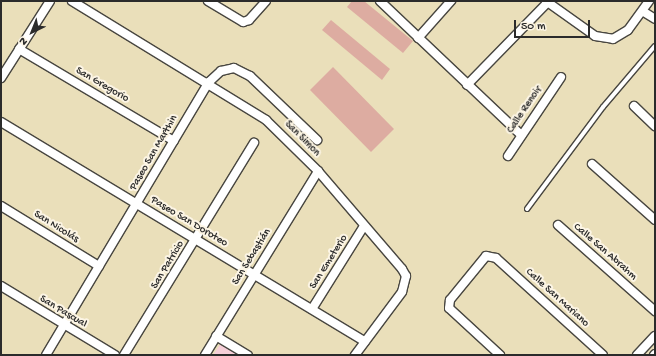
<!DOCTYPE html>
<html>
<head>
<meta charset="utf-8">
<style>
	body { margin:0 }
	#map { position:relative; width:656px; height:356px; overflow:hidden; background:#eadfba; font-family:"Gochi Hand",sans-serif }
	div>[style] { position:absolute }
	.built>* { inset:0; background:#f6cfd8 }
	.building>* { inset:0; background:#ddaca1 }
	.roads { filter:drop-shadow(1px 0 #484640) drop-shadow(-1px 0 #484640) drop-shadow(0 1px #484640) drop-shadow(0 -1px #484640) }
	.lane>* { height:4px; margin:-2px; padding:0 2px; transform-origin:2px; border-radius:2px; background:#fff }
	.street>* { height:8px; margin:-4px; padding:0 4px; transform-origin:4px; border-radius:4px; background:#fff }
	span { translate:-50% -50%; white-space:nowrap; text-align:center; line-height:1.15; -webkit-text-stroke:4px #fcf5e5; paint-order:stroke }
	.street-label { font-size:11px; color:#2b2b2b }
	.frame { position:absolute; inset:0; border:2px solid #2b2b2b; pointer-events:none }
	.north { position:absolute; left:12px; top:12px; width:40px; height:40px; -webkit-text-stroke:3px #fcf5e5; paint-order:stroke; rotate:223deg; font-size:11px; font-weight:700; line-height:16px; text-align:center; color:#2b2b2b }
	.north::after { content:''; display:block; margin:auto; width:14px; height:18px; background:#2b2b2b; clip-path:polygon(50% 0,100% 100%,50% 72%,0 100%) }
	.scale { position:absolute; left:514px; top:20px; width:76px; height:18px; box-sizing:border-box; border:2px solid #2b2b2b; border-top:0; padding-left:5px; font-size:12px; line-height:14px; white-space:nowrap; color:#2b2b2b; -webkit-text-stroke:3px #fcf5e5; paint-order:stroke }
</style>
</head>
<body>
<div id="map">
	<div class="built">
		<div style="clip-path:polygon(221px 343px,238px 355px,213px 355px)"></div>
	</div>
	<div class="building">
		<div style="clip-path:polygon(352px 1px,364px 1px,413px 41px,403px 53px,347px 7px)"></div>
		<div style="clip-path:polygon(331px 20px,390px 69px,382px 80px,322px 30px)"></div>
		<div style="clip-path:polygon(333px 67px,394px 129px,371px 152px,310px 90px)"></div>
	</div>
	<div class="roads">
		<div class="lane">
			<div style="left:527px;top:209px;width:127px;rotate:-53.3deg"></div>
			<div style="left:603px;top:107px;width:80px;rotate:-49.6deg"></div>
		</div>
		<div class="street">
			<div style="left:72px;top:1px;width:228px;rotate:31.5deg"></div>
			<div style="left:266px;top:120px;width:73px;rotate:44.4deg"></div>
			<div style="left:318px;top:171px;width:129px;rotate:49.4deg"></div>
			<div style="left:402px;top:269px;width:8px;rotate:60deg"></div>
			<div style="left:406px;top:276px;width:16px;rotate:104deg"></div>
			<div style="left:402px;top:292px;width:79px;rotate:126.7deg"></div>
			<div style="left:208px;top:1px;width:41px;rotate:31deg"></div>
			<div style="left:243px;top:22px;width:6px;rotate:-18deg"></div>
			<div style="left:249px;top:20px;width:25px;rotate:-48deg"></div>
			<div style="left:380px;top:1px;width:195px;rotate:43.5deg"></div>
			<div style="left:546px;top:1px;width:60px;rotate:35.5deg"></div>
			<div style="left:595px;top:36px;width:18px;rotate:9deg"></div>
			<div style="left:613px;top:39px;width:17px;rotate:-31deg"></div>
			<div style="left:628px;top:30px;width:36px;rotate:-54deg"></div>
			<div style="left:644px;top:12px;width:13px;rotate:32deg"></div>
			<div style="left:418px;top:38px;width:50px;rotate:-48.3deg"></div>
			<div style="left:19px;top:49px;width:180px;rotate:30.7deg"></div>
			<div style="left:1px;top:78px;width:91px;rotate:-57.5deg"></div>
			<div style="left:467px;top:85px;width:116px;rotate:-45.7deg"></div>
			<div style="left:634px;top:106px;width:29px;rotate:44deg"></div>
			<div style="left:1px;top:122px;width:425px;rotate:31.1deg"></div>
			<div style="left:508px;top:156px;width:95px;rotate:-56.1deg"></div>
			<div style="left:592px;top:164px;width:84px;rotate:41.6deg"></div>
			<div style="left:1px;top:206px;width:115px;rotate:31.5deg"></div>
			<div style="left:558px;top:225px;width:130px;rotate:41.6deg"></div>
			<div style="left:1px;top:286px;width:133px;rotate:31.2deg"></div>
			<div style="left:312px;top:309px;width:98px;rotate:-57.9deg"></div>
			<div style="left:216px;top:336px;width:37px;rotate:31deg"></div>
			<div style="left:46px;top:355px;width:318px;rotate:-59.2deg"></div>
			<div style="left:209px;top:82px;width:16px;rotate:-43deg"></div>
			<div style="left:221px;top:71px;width:13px;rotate:-13deg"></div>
			<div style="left:234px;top:68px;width:18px;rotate:27deg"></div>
			<div style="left:250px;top:76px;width:93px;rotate:43.7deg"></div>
			<div style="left:124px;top:355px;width:249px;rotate:-58.5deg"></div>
			<div style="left:205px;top:355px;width:216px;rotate:-58.4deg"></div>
			<div style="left:500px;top:355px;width:69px;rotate:-137.3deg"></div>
			<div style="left:449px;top:308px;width:8px;rotate:-83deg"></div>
			<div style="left:450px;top:300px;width:57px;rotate:-50.7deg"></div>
			<div style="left:486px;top:256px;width:10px;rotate:11deg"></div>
			<div style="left:496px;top:258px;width:144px;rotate:42.2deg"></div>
			<div style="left:637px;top:355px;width:26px;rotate:-47deg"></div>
			<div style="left:654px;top:355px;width:1px;rotate:-45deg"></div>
		</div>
	</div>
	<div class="street-label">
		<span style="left:102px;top:85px;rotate:30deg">San Gregorio</span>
		<span style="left:525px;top:110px;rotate:-56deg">Calle Renoir</span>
		<span style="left:302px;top:139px;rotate:45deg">San Simon</span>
		<span style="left:154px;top:153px;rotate:-60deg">Paseo San Marthin</span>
		<span style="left:189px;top:222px;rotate:31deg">Paseo San Doroteo</span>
		<span style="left:56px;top:227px;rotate:32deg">San Nicolás</span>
		<span style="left:605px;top:252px;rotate:41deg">Calle San Abrahm</span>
		<span style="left:252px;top:257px;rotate:-58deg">San Sebastián</span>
		<span style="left:329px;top:262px;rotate:-58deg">San Emeterio</span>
		<span style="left:168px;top:265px;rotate:-59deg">San Patricio</span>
		<span style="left:557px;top:298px;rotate:42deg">Calle San Mariano</span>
		<span style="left:63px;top:312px;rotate:31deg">San Pascual</span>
	</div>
	<div class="frame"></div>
	<div class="north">N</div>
	<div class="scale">50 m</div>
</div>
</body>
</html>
